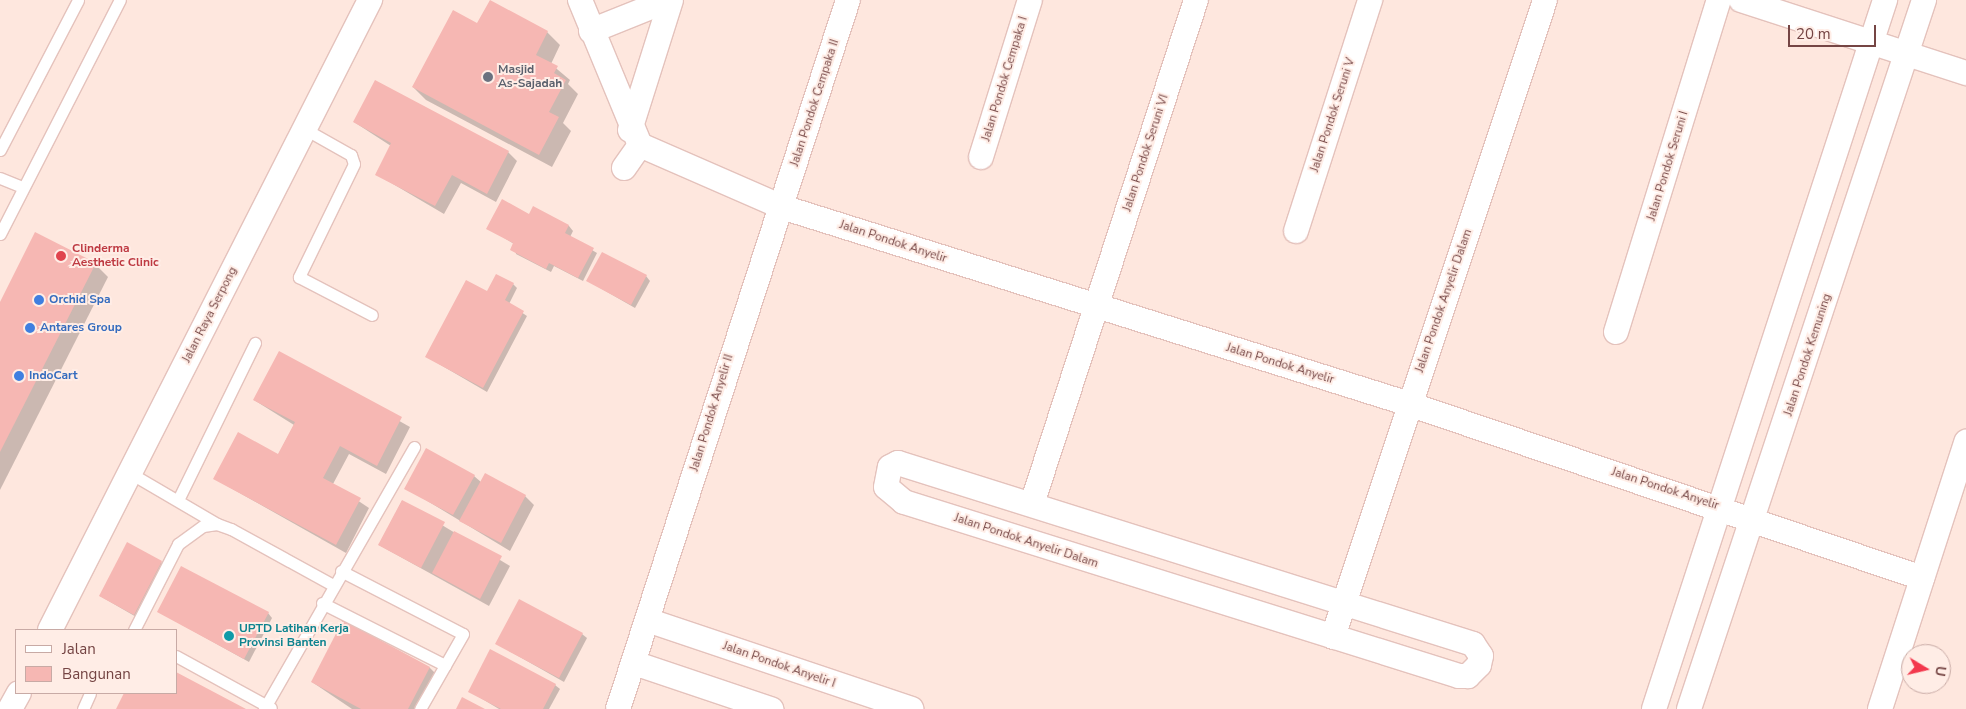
<!DOCTYPE html>
<html>
<head>
<meta charset="utf-8">
<style>
	body { margin:0 }
	#map { position:relative; width:1966px; height:709px; overflow:hidden; background:#fee7de; font-family:"Nunito Sans",sans-serif }
	div>[style] { position:absolute }
	.shadow>* { inset:0; background:#0003 }
	.building>* { inset:0; background:#f6b7b3 }
	.roads { filter:drop-shadow(1px 0 #e4c2bc) drop-shadow(-1px 0 #e4c2bc) drop-shadow(0 1px #e4c2bc) drop-shadow(0 -1px #e4c2bc) }
	.service>* { height:11px; margin:-5.5px; padding:0 5.5px; transform-origin:5.5px; border-radius:5.5px; background:#fff }
	.minor>* { height:24px; margin:-12px; padding:0 12px; transform-origin:12px; border-radius:12px; background:#fff }
	.dots>* { width:14px; height:14px; translate:-50% -50%; box-sizing:border-box; border:2px solid #ffede6; border-radius:50% }
	span { translate:-50% -50%; white-space:nowrap; text-align:center; line-height:1.15; -webkit-text-stroke:4px #ffede6; paint-order:stroke }
	.worship-label { font-size:12px; color:#5b616d; font-weight:700 }
	.left { translate:0 -50%; text-align:left }
	.street-label { font-size:12px; color:#754544 }
	.health-label { font-size:12px; color:#be3a42; font-weight:700 }
	.shop-label { font-size:12px; color:#366cbe; font-weight:700 }
	.culture-label { font-size:12px; color:#0d838f; font-weight:700 }
	.legend { position:absolute; left:15px; top:629px; width:162px; height:65px; box-sizing:border-box; background:#ffede6; border:1px solid #c8aaa5; margin:0; padding:6px 9px; list-style:none; font-size:15px; color:#754544 }
	.legend li { display:flex; align-items:center; gap:10px; height:25px }
	.legend b { width:25px; border:1px solid #c8aaa5 }
	.north { position:absolute; left:1901px; top:644px; width:50px; height:50px; box-sizing:border-box; background:#ffede6; border:1px solid #c8aaa5; border-radius:50%; rotate:99deg; font-size:14px; font-weight:700; line-height:20px; text-align:center; color:#754544 }
	.north::after { content:''; display:block; margin:auto; width:18px; height:22px; background:#f3384d; clip-path:polygon(50% 0,100% 100%,50% 72%,0 100%) }
	.scale { position:absolute; left:1788px; top:25px; width:88px; height:22px; box-sizing:border-box; border:2px solid #754544; border-top:0; padding-left:6px; font-size:15px; line-height:18px; white-space:nowrap; color:#754544; -webkit-text-stroke:4px #ffede6; paint-order:stroke }
</style>
</head>
<body>
<div id="map">
	<div class="shadow">
		<div style="clip-path:polygon(478px 25px,547px 32px,560px 45px,551px 64px,570px 80px,568px 84px,578px 94px,563px 123px,571px 131px,552px 167px,426px 100px,413px 87px)"></div>
		<div style="clip-path:polygon(354px 122px,508px 152px,517px 161px,496px 202px,461px 183px,444px 214px,376px 174px,391px 146px)"></div>
		<div style="clip-path:polygon(534px 208px,569px 226px,573px 231px,570px 237px,597px 253px,583px 281px,554px 266px,551px 272px,516px 254px,514px 244px,488px 228px,529px 215px)"></div>
		<div style="clip-path:polygon(95px 264px,108px 277px,0 490px,0 304px)"></div>
		<div style="clip-path:polygon(646px 276px,650px 281px,635px 308px,588px 281px)"></div>
		<div style="clip-path:polygon(513px 284px,517px 288px,509px 304px,527px 316px,487px 392px,427px 357px,488px 293px)"></div>
		<div style="clip-path:polygon(279px 353px,410px 427px,386px 474px,349px 454px,333px 484px,369px 508px,346px 553px,215px 479px,278px 455px,294px 425px,254px 400px)"></div>
		<div style="clip-path:polygon(474px 476px,481px 482px,525px 496px,534px 505px,510px 551px,406px 488px)"></div>
		<div style="clip-path:polygon(402px 501px,510px 566px,489px 606px,379px 545px)"></div>
		<div style="clip-path:polygon(161px 562px,165px 566px,138px 618px,100px 596px)"></div>
		<div style="clip-path:polygon(159px 612px,268px 613px,272px 618px,249px 662px)"></div>
		<div style="clip-path:polygon(344px 622px,430px 668px,443px 681px,428px 709px,352px 709px,312px 682px)"></div>
		<div style="clip-path:polygon(582px 634px,587px 638px,564px 682px,497px 644px)"></div>
		<div style="clip-path:polygon(555px 685px,560px 689px,549px 709px,499px 709px,469px 691px)"></div>
		<div style="clip-path:polygon(126px 693px,176px 693px,243px 709px,117px 709px)"></div>
	</div>
	<div class="building">
		<div style="clip-path:polygon(490px 0,548px 31px,536px 55px,558px 66px,554px 73px,566px 80px,549px 112px,559px 117px,539px 155px,412px 87px,453px 10px,477px 23px)"></div>
		<div style="clip-path:polygon(375px 80px,509px 151px,487px 194px,452px 175px,435px 206px,375px 175px,391px 143px,353px 122px)"></div>
		<div style="clip-path:polygon(502px 199px,529px 214px,533px 206px,569px 225px,565px 233px,594px 248px,578px 278px,549px 263px,546px 269px,510px 250px,513px 243px,486px 229px)"></div>
		<div style="clip-path:polygon(35px 232px,96px 263px,0 452px,0 302px)"></div>
		<div style="clip-path:polygon(602px 252px,647px 275px,631px 305px,586px 281px)"></div>
		<div style="clip-path:polygon(496px 274px,514px 283px,505px 300px,524px 311px,483px 388px,425px 357px,466px 280px,487px 291px)"></div>
		<div style="clip-path:polygon(279px 351px,402px 417px,377px 466px,340px 446px,323px 478px,361px 498px,336px 545px,213px 479px,238px 432px,278px 454px,295px 422px,253px 400px)"></div>
		<div style="clip-path:polygon(426px 448px,475px 475px,453px 515px,404px 489px)"></div>
		<div style="clip-path:polygon(485px 473px,526px 495px,501px 543px,459px 521px)"></div>
		<div style="clip-path:polygon(402px 500px,445px 522px,421px 568px,378px 545px)"></div>
		<div style="clip-path:polygon(454px 531px,502px 556px,480px 599px,432px 573px)"></div>
		<div style="clip-path:polygon(127px 542px,162px 561px,134px 615px,99px 596px)"></div>
		<div style="clip-path:polygon(181px 566px,269px 612px,244px 659px,157px 612px)"></div>
		<div style="clip-path:polygon(519px 599px,583px 633px,559px 678px,495px 644px)"></div>
		<div style="clip-path:polygon(343px 620px,430px 667px,408px 709px,361px 709px,311px 682px)"></div>
		<div style="clip-path:polygon(490px 649px,556px 684px,543px 709px,501px 709px,468px 692px)"></div>
		<div style="clip-path:polygon(176px 672px,246px 709px,116px 709px,124px 693px,176px 693px)"></div>
		<div style="clip-path:polygon(462px 697px,485px 709px,456px 709px)"></div>
	</div>
	<div class="roads">
		<div class="service">
			<div style="left:303px;top:128px;width:55px;rotate:29.4deg"></div>
			<div style="left:351px;top:155px;width:9px;rotate:72deg"></div>
			<div style="left:354px;top:164px;width:126px;rotate:116deg"></div>
			<div style="left:299px;top:277px;width:82px;rotate:27.5deg"></div>
			<div style="left:0;top:150px;width:169px;rotate:-62.5deg"></div>
			<div style="left:0;top:178px;width:24px;rotate:22deg"></div>
			<div style="left:0;top:234px;width:263px;rotate:-62.9deg"></div>
			<div style="left:130px;top:473px;width:101px;rotate:30.4deg"></div>
			<div style="left:178px;top:500px;width:175px;rotate:-63.9deg"></div>
			<div style="left:341px;top:571px;width:137px;rotate:27.3deg"></div>
			<div style="left:463px;top:634px;width:86px;rotate:119.8deg"></div>
			<div style="left:322px;top:603px;width:138px;rotate:26.8deg"></div>
			<div style="left:134px;top:630px;width:97px;rotate:-62.9deg"></div>
			<div style="left:178px;top:544px;width:31px;rotate:-36deg"></div>
			<div style="left:203px;top:526px;width:14px;rotate:-8deg"></div>
			<div style="left:217px;top:524px;width:15px;rotate:20deg"></div>
			<div style="left:231px;top:529px;width:116px;rotate:28.8deg"></div>
			<div style="left:176px;top:656px;width:108px;rotate:28.7deg"></div>
			<div style="left:83px;top:709px;width:17px;rotate:-66deg"></div>
			<div style="left:264px;top:709px;width:302px;rotate:-60.2deg"></div>
		</div>
		<div class="minor">
			<div style="left:580px;top:0;width:157px;rotate:67.5deg"></div>
			<div style="left:1741px;top:0;width:237px;rotate:18deg"></div>
			<div style="left:591px;top:31px;width:83px;rotate:-21.9deg"></div>
			<div style="left:630px;top:130px;width:136px;rotate:-72.5deg"></div>
			<div style="left:640px;top:145px;width:155px;rotate:23.6deg"></div>
			<div style="left:782px;top:207px;width:657px;rotate:17.44deg"></div>
			<div style="left:1409px;top:404px;width:542px;rotate:18.74deg"></div>
			<div style="left:981px;top:157px;width:164px;rotate:-72.7deg"></div>
			<div style="left:624px;top:168px;width:28px;rotate:-55deg"></div>
			<div style="left:1296px;top:231px;width:243px;rotate:-72.2deg"></div>
			<div style="left:1616px;top:332px;width:348px;rotate:-72.8deg"></div>
			<div style="left:898px;top:463px;width:603px;rotate:17.47deg"></div>
			<div style="left:1473px;top:644px;width:14px;rotate:56deg"></div>
			<div style="left:1481px;top:656px;width:9px;rotate:103deg"></div>
			<div style="left:1479px;top:665px;width:16px;rotate:135deg"></div>
			<div style="left:1468px;top:676px;width:9px;rotate:180deg"></div>
			<div style="left:1459px;top:676px;width:582px;rotate:-162.59deg"></div>
			<div style="left:904px;top:502px;width:23px;rotate:-140deg"></div>
			<div style="left:886px;top:487px;width:20px;rotate:-79deg"></div>
			<div style="left:890px;top:467px;width:9px;rotate:-27deg"></div>
			<div style="left:1032px;top:504px;width:530px;rotate:-71.98deg"></div>
			<div style="left:647px;top:620px;width:279px;rotate:18.6deg"></div>
			<div style="left:50px;top:630px;width:707px;rotate:-63.07deg"></div>
			<div style="left:1333px;top:637px;width:671px;rotate:-71.59deg"></div>
			<div style="left:634px;top:663px;width:145px;rotate:18.6deg"></div>
			<div style="left:10px;top:709px;width:18px;rotate:-61deg"></div>
			<div style="left:618px;top:709px;width:745px;rotate:-72.03deg"></div>
			<div style="left:1654px;top:709px;width:746px;rotate:-71.95deg"></div>
			<div style="left:1689px;top:709px;width:747px;rotate:-71.66deg"></div>
			<div style="left:1880px;top:709px;width:281px;rotate:-72.1deg"></div>
		</div>
	</div>
	<div class="dots">
		<div style="left:488px;top:77px;background:#6b7280"></div>
		<div style="left:61px;top:256px;background:#e0444e"></div>
		<div style="left:39px;top:300px;background:#3f7fe0"></div>
		<div style="left:30px;top:328px;background:#3f7fe0"></div>
		<div style="left:19px;top:376px;background:#3f7fe0"></div>
		<div style="left:229px;top:636px;background:#0f9aa8"></div>
	</div>
	<div class="worship-label">
		<span class="left" style="left:498px;top:77px">Masjid<br>As-Sajadah</span>
	</div>
	<div class="street-label">
		<span style="left:1005px;top:79px;rotate:-73deg">Jalan Pondok Cempaka I</span>
		<span style="left:815px;top:103px;rotate:-72deg">Jalan Pondok Cempaka II</span>
		<span style="left:1333px;top:115px;rotate:-72deg">Jalan Pondok Seruni V</span>
		<span style="left:1146px;top:153px;rotate:-72deg">Jalan Pondok Seruni VI</span>
		<span style="left:1668px;top:166px;rotate:-73deg">Jalan Pondok Seruni I</span>
		<span style="left:893px;top:242px;rotate:18deg">Jalan Pondok Anyelir</span>
		<span style="left:1444px;top:301px;rotate:-71deg">Jalan Pondok Anyelir Dalam</span>
		<span style="left:210px;top:315px;rotate:-63deg">Jalan Raya Serpong</span>
		<span style="left:1808px;top:355px;rotate:-72deg">Jalan Pondok Kemuning</span>
		<span style="left:1280px;top:364px;rotate:17deg">Jalan Pondok Anyelir</span>
		<span style="left:712px;top:413px;rotate:-73deg">Jalan Pondok Anyelir II</span>
		<span style="left:1665px;top:489px;rotate:18deg">Jalan Pondok Anyelir</span>
		<span style="left:1026px;top:541px;rotate:18deg">Jalan Pondok Anyelir Dalam</span>
		<span style="left:779px;top:665px;rotate:19deg">Jalan Pondok Anyelir I</span>
	</div>
	<div class="health-label">
		<span class="left" style="left:72px;top:256px">Clinderma<br>Aesthetic Clinic</span>
	</div>
	<div class="shop-label">
		<span class="left" style="left:49px;top:300px">Orchid Spa</span>
		<span class="left" style="left:40px;top:328px">Antares Group</span>
		<span class="left" style="left:29px;top:376px">IndoCart</span>
	</div>
	<div class="culture-label">
		<span class="left" style="left:239px;top:636px">UPTD Latihan Kerja<br>Provinsi Banten</span>
	</div>
	<ul class="legend">
	<li><b style="height:6px;background:#fff"></b>Jalan</li>
	<li><b style="height:14px;background:#f6b7b3"></b>Bangunan</li>
	</ul>
	<div class="north">U</div>
	<div class="scale">20 m</div>
</div>
</body>
</html>
